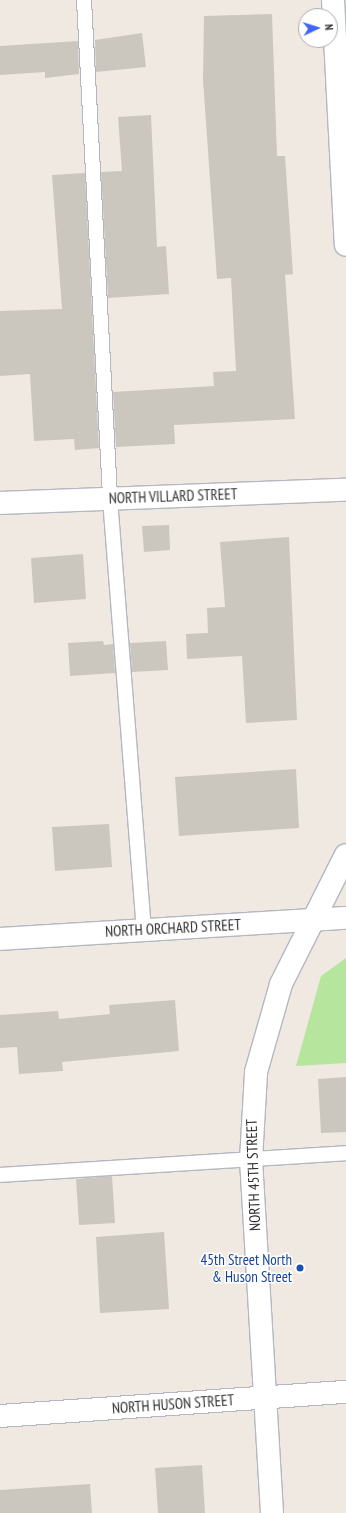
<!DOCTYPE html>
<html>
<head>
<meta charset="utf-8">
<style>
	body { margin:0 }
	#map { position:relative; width:346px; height:1513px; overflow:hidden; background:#efe9e1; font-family:"PT Sans Narrow",sans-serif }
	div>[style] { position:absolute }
	.green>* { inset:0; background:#b6e59e }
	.building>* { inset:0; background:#cbc7bf }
	.roads { filter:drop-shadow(1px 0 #b4b7c1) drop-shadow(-1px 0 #b4b7c1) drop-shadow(0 1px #b4b7c1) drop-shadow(0 -1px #b4b7c1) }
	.service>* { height:14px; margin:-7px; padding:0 7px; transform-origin:7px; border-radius:7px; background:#fff }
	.minor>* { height:22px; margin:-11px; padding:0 11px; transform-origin:11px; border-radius:11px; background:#fff }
	.tertiary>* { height:22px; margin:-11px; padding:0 11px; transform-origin:11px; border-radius:11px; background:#fff }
	.dots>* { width:11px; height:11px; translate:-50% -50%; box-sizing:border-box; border:2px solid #fff; border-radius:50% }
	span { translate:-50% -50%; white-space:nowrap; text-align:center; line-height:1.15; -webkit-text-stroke:3px #fff; paint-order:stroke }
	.street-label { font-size:15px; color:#2e2e2e }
	.transit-label { font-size:15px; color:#164399 }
	.right { translate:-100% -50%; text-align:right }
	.north { position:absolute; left:298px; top:8px; width:40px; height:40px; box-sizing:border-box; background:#fff; border:1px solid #ababab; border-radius:50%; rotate:86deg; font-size:11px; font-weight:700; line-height:16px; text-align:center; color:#2e2e2e }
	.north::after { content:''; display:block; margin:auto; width:14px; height:18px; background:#4264fb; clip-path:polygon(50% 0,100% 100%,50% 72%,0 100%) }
</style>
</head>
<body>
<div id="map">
	<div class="green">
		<div style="clip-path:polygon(346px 958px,346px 1063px,296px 1066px,321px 976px)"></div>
	</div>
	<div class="building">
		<div style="clip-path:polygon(272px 14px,277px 156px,285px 156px,293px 274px,285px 275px,295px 419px,174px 425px,175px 444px,116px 447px,113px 392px,214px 386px,213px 372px,236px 371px,231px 278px,217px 279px,203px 80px,204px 16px)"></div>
		<div style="clip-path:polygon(142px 33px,146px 67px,96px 72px,95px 40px)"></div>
		<div style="clip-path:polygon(78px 41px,79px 74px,45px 78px,45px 72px,0 75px,0 46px)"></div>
		<div style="clip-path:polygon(151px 115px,157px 247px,166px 246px,169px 294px,108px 298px,101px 172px,122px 171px,118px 117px)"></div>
		<div style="clip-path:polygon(85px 173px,99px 448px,75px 450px,74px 439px,34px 441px,30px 374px,0 376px,0 311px,62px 309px,52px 175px)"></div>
		<div style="clip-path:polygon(169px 525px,170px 550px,144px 552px,142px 526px)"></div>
		<div style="clip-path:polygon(289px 537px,297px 720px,246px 723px,242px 656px,187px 659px,186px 634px,208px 633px,207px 608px,225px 607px,220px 542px)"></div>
		<div style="clip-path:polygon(83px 554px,86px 599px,34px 603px,31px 558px)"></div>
		<div style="clip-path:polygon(103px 641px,104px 645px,113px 644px,115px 673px,70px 676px,68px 643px)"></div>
		<div style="clip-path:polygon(166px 641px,168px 670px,132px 672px,130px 643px)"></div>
		<div style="clip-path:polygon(296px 769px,299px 828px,179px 836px,175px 777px)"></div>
		<div style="clip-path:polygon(109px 824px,112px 867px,55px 871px,52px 827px)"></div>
		<div style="clip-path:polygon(175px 1000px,179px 1051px,62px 1062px,63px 1071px,19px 1074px,17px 1047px,0 1048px,0 1015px,58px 1011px,59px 1019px,110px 1014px,109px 1005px)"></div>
		<div style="clip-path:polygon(346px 1077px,346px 1132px,321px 1133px,318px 1079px)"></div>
		<div style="clip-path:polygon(112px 1176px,115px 1223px,79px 1225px,76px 1179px)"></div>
		<div style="clip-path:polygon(164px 1232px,169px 1309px,100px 1313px,96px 1237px)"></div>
		<div style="clip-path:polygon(202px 1465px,205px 1513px,158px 1513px,155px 1468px)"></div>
		<div style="clip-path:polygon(90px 1484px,92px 1513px,0 1513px,0 1490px)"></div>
	</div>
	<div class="roads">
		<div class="service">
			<div style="left:84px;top:0;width:500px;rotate:87deg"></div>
			<div style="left:110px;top:499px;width:431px;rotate:85.5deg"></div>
			<div style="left:0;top:1175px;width:347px;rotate:-3.6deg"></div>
		</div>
		<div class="minor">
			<div style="left:0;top:503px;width:346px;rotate:-2.2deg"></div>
			<div style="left:0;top:1416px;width:347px;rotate:-4deg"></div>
		</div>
		<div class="tertiary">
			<div style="left:333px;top:0;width:245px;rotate:87deg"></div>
			<div style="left:0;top:939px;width:347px;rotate:-3.5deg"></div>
			<div style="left:272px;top:1513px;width:354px;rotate:-93.4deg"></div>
			<div style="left:251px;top:1160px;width:88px;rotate:-86.7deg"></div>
			<div style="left:256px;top:1072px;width:91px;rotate:-74.1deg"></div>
			<div style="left:281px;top:984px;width:144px;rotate:-63.3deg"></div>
		</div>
	</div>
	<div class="dots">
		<div style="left:300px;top:1268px;background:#1a4fb4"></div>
	</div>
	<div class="street-label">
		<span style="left:173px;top:496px;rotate:-2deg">NORTH VILLARD STREET</span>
		<span style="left:173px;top:928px;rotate:-3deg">NORTH ORCHARD STREET</span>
		<span style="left:253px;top:1175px;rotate:-92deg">NORTH 45TH STREET</span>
		<span style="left:173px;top:1404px;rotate:-4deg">NORTH HUSON STREET</span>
	</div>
	<div class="transit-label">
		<span class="right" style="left:292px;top:1268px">45th Street North<br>&amp; Huson Street</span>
	</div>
	<div class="north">N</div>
</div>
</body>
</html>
